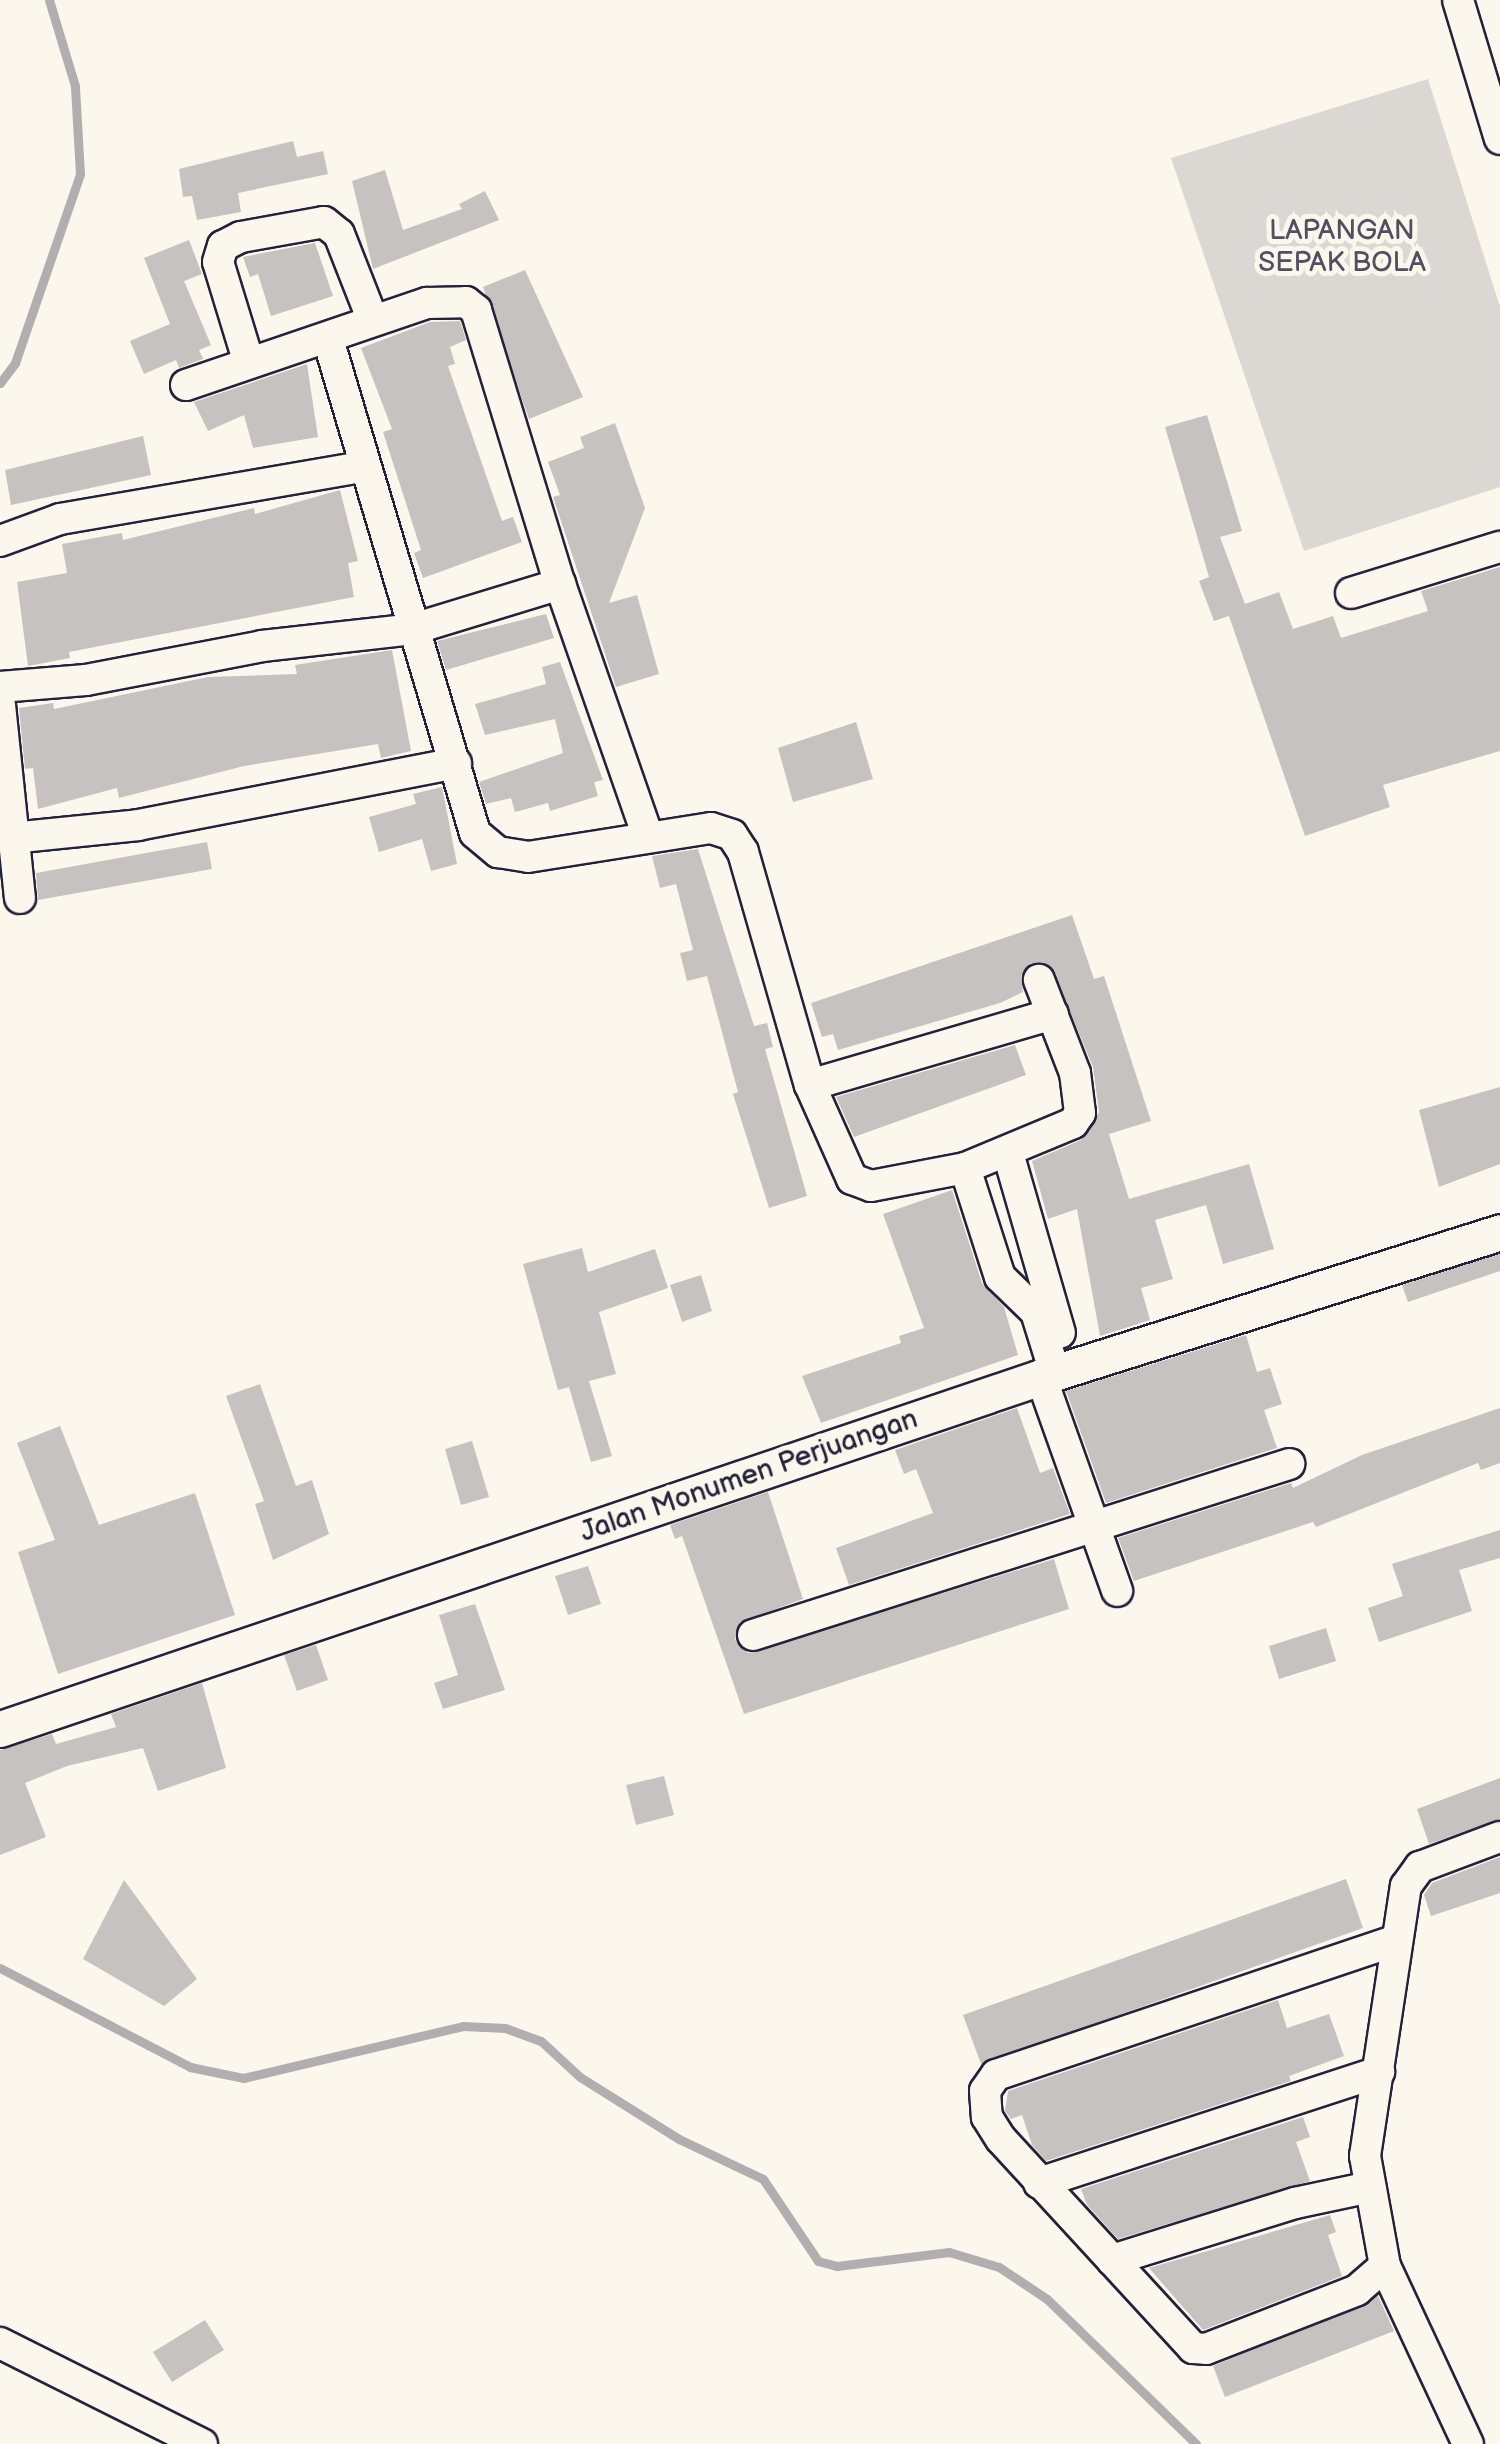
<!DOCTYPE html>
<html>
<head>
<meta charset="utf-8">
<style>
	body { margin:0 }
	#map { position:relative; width:1500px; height:2444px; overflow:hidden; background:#fbf7ec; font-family:"Balsamiq Sans",sans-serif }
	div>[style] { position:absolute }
	.green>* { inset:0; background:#dbd8d3 }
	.stream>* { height:9px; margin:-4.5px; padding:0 4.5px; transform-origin:4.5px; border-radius:4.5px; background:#b1aeb0 }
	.building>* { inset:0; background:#c6c2c0 }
	.roads { filter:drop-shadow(2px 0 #22223b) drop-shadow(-2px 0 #22223b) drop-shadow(0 2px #22223b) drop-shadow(0 -2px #22223b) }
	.minor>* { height:30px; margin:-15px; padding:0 15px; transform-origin:15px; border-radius:15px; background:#fbf7ec }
	.tertiary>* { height:35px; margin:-17.5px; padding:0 17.5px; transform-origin:17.5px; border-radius:17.5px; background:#fbf7ec }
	span { translate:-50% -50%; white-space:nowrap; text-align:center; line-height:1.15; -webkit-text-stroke:10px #fbf7ec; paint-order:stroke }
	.park-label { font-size:28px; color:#505061 }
	.street-label { font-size:28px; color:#22223b }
</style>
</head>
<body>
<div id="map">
	<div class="green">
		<div style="clip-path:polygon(1428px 79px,1500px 307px,1500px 487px,1304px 551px,1171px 158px)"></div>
	</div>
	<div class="stream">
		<div style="left:0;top:383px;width:25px;rotate:-53deg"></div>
		<div style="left:15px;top:363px;width:200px;rotate:-71deg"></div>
		<div style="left:80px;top:174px;width:88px;rotate:-93.3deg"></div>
		<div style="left:75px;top:86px;width:90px;rotate:-106.8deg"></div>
		<div style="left:0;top:1968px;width:214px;rotate:27.5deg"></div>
		<div style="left:190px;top:2067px;width:54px;rotate:11.7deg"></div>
		<div style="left:243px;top:2078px;width:226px;rotate:-13.3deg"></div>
		<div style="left:463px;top:2026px;width:42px;rotate:2.7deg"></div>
		<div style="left:505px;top:2028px;width:38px;rotate:20deg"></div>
		<div style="left:541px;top:2041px;width:53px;rotate:42.7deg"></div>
		<div style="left:580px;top:2077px;width:117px;rotate:32.1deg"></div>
		<div style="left:679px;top:2139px;width:93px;rotate:25.5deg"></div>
		<div style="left:763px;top:2179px;width:99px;rotate:56.1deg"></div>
		<div style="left:818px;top:2261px;width:20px;rotate:15deg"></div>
		<div style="left:837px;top:2266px;width:113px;rotate:-7.1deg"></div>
		<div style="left:949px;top:2252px;width:52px;rotate:16.7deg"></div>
		<div style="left:999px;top:2267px;width:58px;rotate:33.7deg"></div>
		<div style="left:1047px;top:2299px;width:208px;rotate:44.2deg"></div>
	</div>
	<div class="building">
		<div style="clip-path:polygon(293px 141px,297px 157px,323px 151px,328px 174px,238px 193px,241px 212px,197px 220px,192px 196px,183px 197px,179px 169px)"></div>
		<div style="clip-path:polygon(385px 170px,403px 230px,462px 209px,459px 204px,485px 191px,499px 220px,373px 269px,352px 181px)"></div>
		<div style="clip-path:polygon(189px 240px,202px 274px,184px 281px,211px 345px,199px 350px,203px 359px,179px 368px,176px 360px,144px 374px,130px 341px,170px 324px,144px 258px)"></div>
		<div style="clip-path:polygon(315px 243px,333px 296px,271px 316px,258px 274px,250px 277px,243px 257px)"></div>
		<div style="clip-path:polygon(525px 270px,583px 397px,529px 419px,483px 287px)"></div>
		<div style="clip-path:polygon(460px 321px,466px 340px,450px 347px,455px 364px,448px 366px,502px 521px,513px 517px,522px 542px,423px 578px,414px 553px,421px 550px,383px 432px,392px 429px,361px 348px,430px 322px)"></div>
		<div style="clip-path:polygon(307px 364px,318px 437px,253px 448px,244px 415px,208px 431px,194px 402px)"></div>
		<div style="clip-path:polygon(1207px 415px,1242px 531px,1220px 537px,1245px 604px,1279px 592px,1293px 629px,1333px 616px,1341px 638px,1428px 611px,1421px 591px,1500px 567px,1500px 751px,1383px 785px,1390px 807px,1305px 836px,1229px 616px,1214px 621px,1199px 581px,1209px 577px,1165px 427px)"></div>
		<div style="clip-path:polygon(615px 423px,645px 508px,609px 603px,637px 595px,659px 674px,616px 687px,553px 497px,560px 495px,548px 462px,584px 448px,580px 437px)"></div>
		<div style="clip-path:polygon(143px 436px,151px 475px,11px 505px,5px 470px)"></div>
		<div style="clip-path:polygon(340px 490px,358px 561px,348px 563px,354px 597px,69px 652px,70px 658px,28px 666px,17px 582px,67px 573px,62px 544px,122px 533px,123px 540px,254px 508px,255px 514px)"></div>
		<div style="clip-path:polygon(546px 614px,554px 638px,446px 670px,437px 641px)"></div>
		<div style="clip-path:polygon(392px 650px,411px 751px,381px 758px,378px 744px,244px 766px,119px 798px,117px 788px,38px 809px,33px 768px,25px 769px,19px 708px,53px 703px,54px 709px,208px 677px,297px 674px,295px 665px)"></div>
		<div style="clip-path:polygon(560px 662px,603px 780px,594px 782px,598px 796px,550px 811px,548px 803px,515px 812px,511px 798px,486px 804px,479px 782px,563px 753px,555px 719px,485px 735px,475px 704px,546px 684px,542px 667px)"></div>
		<div style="clip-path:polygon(856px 722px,873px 779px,793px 802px,778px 748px)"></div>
		<div style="clip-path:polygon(442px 787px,457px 864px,431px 871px,422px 839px,379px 852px,369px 817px,416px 804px,413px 794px)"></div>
		<div style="clip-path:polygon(207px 842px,212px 869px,38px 900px,36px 873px)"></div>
		<div style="clip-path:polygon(698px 849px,754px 1026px,767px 1023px,773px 1047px,765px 1049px,807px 1196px,769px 1208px,733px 1094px,738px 1092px,707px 976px,687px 981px,680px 953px,693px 950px,676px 884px,660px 888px,652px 856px)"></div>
		<div style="clip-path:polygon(1072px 915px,1094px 979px,1104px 976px,1151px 1121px,1109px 1134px,1129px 1199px,1249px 1164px,1274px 1249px,1223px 1264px,1206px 1205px,1155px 1220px,1173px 1279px,1141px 1288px,1150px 1320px,1100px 1336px,1077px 1209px,1048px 1219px,1032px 1161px,1081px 1140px,1099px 1112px,1093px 1067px,1051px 966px,1031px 963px,1021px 976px,1023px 992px,1000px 1003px,838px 1050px,833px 1034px,822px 1037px,811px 1003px)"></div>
		<div style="clip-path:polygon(1015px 1045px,1026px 1075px,854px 1137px,836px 1097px)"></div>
		<div style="clip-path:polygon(1500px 1087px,1500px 1164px,1439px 1187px,1419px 1110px)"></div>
		<div style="clip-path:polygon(952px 1190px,982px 1283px,1004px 1307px,1018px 1355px,821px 1423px,802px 1376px,901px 1343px,899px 1336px,924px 1328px,883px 1214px)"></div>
		<div style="clip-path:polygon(582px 1248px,588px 1272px,655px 1249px,668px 1288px,599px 1312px,616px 1374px,589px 1381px,612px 1456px,591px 1462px,569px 1387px,558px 1390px,523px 1264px)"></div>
		<div style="clip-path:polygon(1500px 1254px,1500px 1271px,1408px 1302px,1402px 1285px)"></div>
		<div style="clip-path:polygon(701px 1275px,712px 1311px,682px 1322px,670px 1285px)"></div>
		<div style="clip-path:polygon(1246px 1335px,1257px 1372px,1270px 1368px,1282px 1404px,1264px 1410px,1277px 1448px,1106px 1503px,1066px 1391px)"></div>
		<div style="clip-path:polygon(260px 1384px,296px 1486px,312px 1480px,329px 1534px,273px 1560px,255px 1504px,264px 1501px,226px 1396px)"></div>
		<div style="clip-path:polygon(1017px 1408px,1040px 1473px,1053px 1468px,1070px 1514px,849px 1585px,836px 1548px,933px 1513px,916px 1469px,904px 1474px,895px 1450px)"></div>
		<div style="clip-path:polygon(1500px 1408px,1500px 1463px,1481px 1470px,1478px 1463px,1316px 1527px,1313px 1522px,1134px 1581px,1118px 1538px,1291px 1483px,1293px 1488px,1362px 1455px)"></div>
		<div style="clip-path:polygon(60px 1426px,99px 1525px,195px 1493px,235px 1615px,58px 1674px,18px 1552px,55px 1540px,17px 1443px)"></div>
		<div style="clip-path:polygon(472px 1441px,489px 1497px,461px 1505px,445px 1449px)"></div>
		<div style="clip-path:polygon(768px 1492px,803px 1599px,740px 1622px,735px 1640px,748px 1653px,1054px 1559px,1069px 1609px,744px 1714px,682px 1536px,675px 1539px,670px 1525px)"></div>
		<div style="clip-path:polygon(1500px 1530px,1500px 1558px,1459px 1570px,1472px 1611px,1379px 1642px,1368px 1608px,1403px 1596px,1392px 1564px)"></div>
		<div style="clip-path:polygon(588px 1566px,601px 1604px,568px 1615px,555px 1576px)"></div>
		<div style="clip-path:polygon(475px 1604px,505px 1690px,443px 1709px,434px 1683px,458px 1675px,439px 1615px)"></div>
		<div style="clip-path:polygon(1326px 1628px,1336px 1661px,1279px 1679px,1269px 1646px)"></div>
		<div style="clip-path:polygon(316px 1645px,328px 1680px,297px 1691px,284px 1655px)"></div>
		<div style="clip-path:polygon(202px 1683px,226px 1768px,158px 1791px,143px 1748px,67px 1766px,25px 1783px,46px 1837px,0 1855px,0 1750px,52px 1734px,56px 1744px,116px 1727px,111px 1714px)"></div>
		<div style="clip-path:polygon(664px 1776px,674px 1815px,636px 1825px,626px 1785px)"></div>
		<div style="clip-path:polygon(1500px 1778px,1500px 1819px,1429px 1844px,1417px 1809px)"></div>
		<div style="clip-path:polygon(1500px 1857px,1500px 1893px,1431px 1916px,1424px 1895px,1432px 1883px)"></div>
		<div style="clip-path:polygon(1346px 1879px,1363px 1928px,981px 2064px,963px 2015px)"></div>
		<div style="clip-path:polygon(124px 1880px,197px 1979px,164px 2006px,83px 1959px)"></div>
		<div style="clip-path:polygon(1278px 2000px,1287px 2028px,1329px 2014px,1344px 2056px,1289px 2076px,1291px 2081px,1046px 2161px,1032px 2145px,1022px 2115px,1011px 2119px,1005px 2111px,1008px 2091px)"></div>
		<div style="clip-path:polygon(1303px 2117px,1310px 2137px,1296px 2142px,1310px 2181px,1118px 2239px,1087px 2205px,1081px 2189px)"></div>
		<div style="clip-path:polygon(1330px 2215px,1336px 2232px,1328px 2235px,1342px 2276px,1203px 2330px,1149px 2268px)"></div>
		<div style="clip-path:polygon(1378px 2296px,1394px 2331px,1225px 2397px,1213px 2366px)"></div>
		<div style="clip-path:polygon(205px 2320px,224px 2350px,172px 2382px,153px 2352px)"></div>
	</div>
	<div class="roads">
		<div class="minor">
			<div style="left:1458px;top:0;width:145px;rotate:73.2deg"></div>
			<div style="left:328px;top:339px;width:515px;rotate:73.43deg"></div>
			<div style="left:475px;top:833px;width:30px;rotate:40deg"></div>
			<div style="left:498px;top:852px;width:30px;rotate:9deg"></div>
			<div style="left:528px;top:857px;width:185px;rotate:-9deg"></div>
			<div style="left:711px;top:828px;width:22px;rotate:18deg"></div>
			<div style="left:732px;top:835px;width:20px;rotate:57deg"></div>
			<div style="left:743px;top:852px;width:242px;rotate:74deg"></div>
			<div style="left:810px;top:1085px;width:103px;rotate:65.9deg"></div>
			<div style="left:852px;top:1179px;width:20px;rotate:20deg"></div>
			<div style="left:871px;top:1186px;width:96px;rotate:-10.8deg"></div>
			<div style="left:965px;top:1168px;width:117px;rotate:-22.6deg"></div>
			<div style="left:1073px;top:1123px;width:12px;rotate:-55deg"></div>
			<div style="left:1080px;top:1113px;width:40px;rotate:-97.1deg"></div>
			<div style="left:1075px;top:1073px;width:100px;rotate:-111.2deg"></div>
			<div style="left:248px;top:360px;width:102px;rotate:-107deg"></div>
			<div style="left:218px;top:262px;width:17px;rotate:-73deg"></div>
			<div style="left:223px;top:246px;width:20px;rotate:-27deg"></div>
			<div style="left:241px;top:237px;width:84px;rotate:-10.2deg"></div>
			<div style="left:324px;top:222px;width:19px;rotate:39deg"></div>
			<div style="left:339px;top:234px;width:90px;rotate:68.6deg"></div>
			<div style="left:186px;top:385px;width:255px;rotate:-18.8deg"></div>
			<div style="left:427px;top:303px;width:39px;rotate:-1deg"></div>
			<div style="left:466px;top:302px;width:13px;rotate:39deg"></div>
			<div style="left:476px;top:310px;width:287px;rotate:73deg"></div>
			<div style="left:560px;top:584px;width:267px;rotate:70.8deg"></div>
			<div style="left:0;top:541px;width:64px;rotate:-20.1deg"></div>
			<div style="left:60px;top:519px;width:306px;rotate:-9.8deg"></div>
			<div style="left:1351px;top:593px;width:156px;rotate:-17.2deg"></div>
			<div style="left:0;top:687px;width:86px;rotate:-4.7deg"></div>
			<div style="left:86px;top:680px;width:179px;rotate:-10.9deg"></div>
			<div style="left:262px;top:646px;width:152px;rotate:-6.4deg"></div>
			<div style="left:413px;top:629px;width:154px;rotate:-17deg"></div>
			<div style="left:0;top:705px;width:194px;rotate:84.1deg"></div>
			<div style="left:11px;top:838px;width:128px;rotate:-5.8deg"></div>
			<div style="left:138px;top:825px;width:324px;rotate:-11deg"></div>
			<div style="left:810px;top:1085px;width:253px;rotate:-16.3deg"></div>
			<div style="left:1008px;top:1153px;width:187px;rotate:73.9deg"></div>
			<div style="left:965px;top:1168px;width:114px;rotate:72.2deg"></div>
			<div style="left:1000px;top:1277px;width:50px;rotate:44.2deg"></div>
			<div style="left:1036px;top:1312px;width:64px;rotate:72.7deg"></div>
			<div style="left:1041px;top:1377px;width:227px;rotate:70.4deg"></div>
			<div style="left:753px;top:1635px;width:563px;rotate:-17.69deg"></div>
			<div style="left:1397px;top:1940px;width:423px;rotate:161.4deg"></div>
			<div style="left:996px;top:2075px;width:19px;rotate:125deg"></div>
			<div style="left:985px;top:2091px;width:26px;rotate:86deg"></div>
			<div style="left:987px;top:2117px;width:26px;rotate:58deg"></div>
			<div style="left:1001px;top:2139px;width:284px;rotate:47.4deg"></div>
			<div style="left:1193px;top:2348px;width:13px;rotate:4deg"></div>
			<div style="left:1206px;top:2349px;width:162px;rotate:-21.3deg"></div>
			<div style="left:1357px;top:2290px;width:37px;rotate:-41deg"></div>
			<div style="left:1385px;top:2266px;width:112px;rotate:-100.3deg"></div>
			<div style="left:1365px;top:2156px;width:273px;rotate:-81.4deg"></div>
			<div style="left:1406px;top:1886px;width:24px;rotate:-54deg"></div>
			<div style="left:1420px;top:1867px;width:85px;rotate:-20.6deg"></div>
			<div style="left:1039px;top:2183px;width:358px;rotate:-18.1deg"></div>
			<div style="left:1112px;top:2260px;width:192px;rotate:-17.3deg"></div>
			<div style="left:1295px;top:2203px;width:77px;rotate:-12deg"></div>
			<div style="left:1385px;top:2266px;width:196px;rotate:65deg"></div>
			<div style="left:0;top:2343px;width:226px;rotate:26.6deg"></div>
		</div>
		<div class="tertiary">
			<div style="left:0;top:1729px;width:1099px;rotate:-18.68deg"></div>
			<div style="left:1041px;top:1377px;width:481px;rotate:-17.5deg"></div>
		</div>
	</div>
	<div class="park-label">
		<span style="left:1342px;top:247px">LAPANGAN<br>SEPAK BOLA</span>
	</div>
	<div class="street-label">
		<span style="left:749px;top:1476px;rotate:-19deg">Jalan Monumen Perjuangan</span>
	</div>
</div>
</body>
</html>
